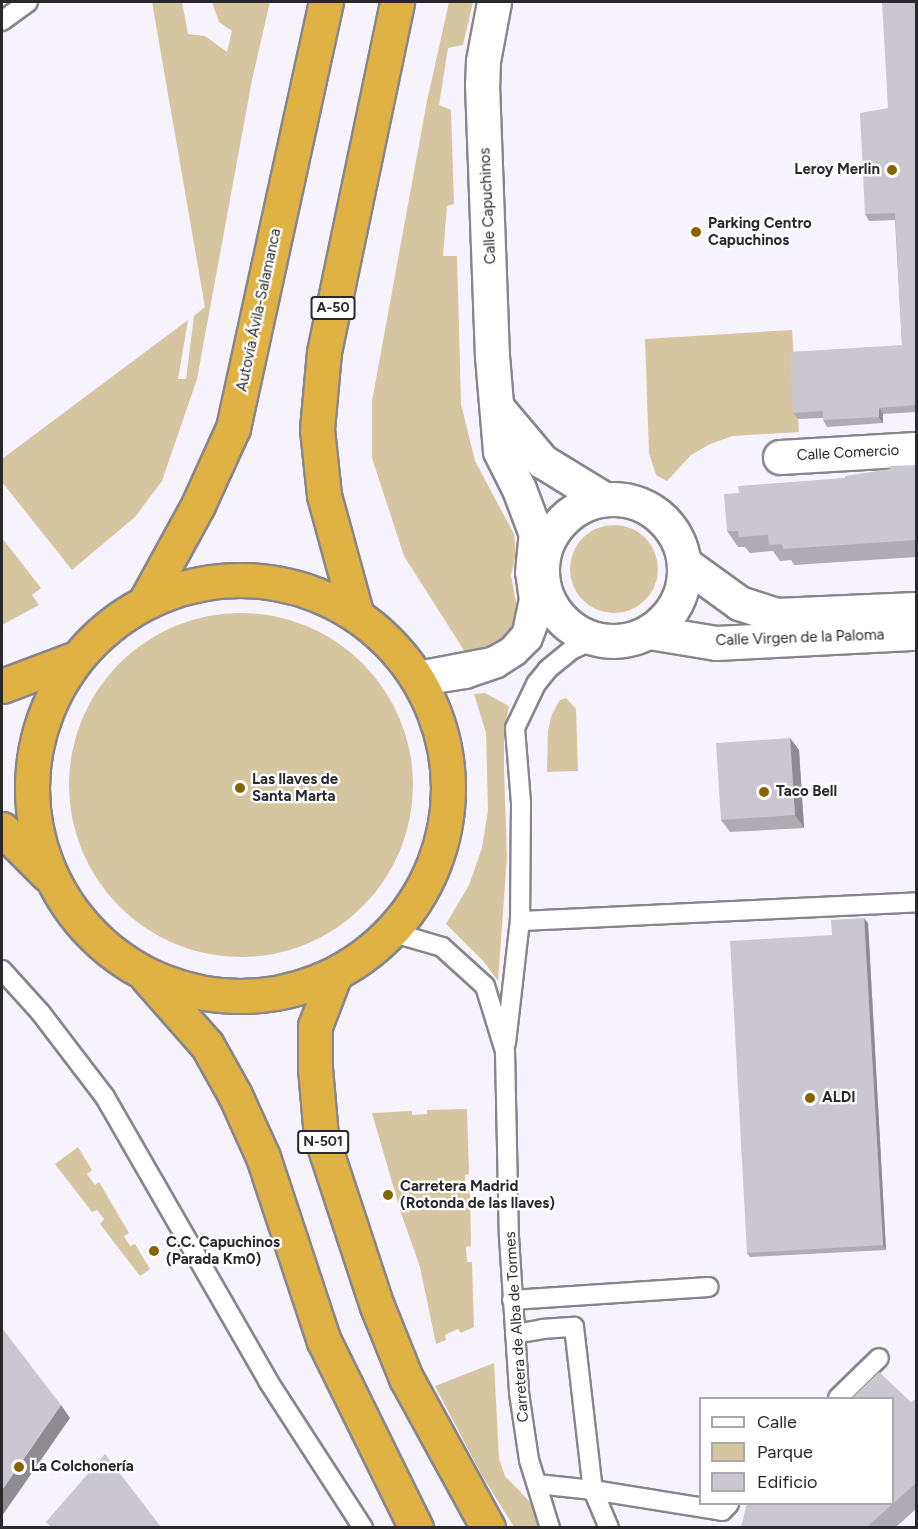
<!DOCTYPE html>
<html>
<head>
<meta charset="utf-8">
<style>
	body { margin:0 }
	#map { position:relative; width:918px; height:1529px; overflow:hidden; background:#f7f3fc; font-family:Figtree,sans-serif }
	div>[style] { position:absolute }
	.green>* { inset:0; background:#d6c5a1 }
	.round { border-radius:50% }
	.roads { filter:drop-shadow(2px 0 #88858d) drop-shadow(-2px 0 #88858d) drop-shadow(0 2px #88858d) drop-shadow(0 -2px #88858d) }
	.lane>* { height:18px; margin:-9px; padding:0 9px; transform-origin:9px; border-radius:9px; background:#fff }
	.street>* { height:33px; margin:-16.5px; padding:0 16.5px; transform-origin:16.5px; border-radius:16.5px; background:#fff }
	.street>.ring { margin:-16.5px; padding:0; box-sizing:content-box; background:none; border:33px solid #fff; border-radius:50% }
	.highway>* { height:33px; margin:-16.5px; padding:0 16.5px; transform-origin:16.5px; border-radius:16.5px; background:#e0b244 }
	.highway>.ring { margin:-16.5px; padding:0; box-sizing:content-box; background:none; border:33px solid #e0b244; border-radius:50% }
	.wall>* { inset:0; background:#afabb3 }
	.shaded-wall>* { inset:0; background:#8e8b92 }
	.building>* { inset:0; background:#cbc7d0 }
	.dots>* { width:16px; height:16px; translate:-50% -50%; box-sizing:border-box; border:3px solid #fff; border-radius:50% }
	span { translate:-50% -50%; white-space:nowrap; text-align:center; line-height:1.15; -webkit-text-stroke:4.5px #fff; paint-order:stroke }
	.shield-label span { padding:2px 4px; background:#fff; border:2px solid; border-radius:4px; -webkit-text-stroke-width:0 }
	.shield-label { font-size:14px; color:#29282b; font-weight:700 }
	.poi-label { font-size:15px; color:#29282b; font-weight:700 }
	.right { translate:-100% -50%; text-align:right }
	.left { translate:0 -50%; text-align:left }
	.street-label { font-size:15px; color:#29282b }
	.frame { position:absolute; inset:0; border:3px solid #29282b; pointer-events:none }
	.legend { position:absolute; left:699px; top:1397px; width:195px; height:108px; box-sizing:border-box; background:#fff; border:2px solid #a9a9aa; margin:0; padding:8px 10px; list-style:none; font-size:18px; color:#29282b }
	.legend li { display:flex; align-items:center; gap:12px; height:30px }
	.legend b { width:30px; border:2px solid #a9a9aa }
</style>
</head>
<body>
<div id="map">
	<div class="green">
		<div style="clip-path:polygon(152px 2px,182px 2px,188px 34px,205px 36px,227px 52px,232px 31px,219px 22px,212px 2px,270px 2px,252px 80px,197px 379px,162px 481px,135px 517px,72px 570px,2px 482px,2px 459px,188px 320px,178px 379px,186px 379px,194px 316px,205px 307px)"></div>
		<div style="clip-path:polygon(449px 2px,473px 2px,463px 45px,448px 48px,439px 105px,451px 110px,454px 204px,447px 206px,443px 256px,457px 256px,461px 404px,475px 461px,514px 534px,516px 554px,511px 575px,517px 607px,513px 625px,502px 642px,465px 652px,404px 556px,372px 458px,372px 401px,427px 101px)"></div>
		<div style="clip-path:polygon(792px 330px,799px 432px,733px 436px,710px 444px,691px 455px,667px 481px,656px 475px,649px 453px,645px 339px)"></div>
		<div class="round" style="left:570px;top:525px;width:88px;height:88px"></div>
		<div style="clip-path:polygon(2px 538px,41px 588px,32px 595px,39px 605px,2px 625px)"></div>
		<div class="round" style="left:69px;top:613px;width:344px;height:344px"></div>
		<div style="clip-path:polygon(485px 693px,509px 706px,504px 732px,504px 769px,507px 858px,498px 981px,484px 962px,446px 924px,469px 885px,482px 848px,488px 810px,486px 733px,474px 694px)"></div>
		<div style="clip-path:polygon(566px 698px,576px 709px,578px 771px,547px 772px,548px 731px,552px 714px,560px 700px)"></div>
		<div style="clip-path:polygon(467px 1109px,469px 1174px,465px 1175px,465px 1189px,470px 1189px,471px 1246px,466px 1247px,467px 1262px,472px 1262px,474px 1327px,461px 1333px,458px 1329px,445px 1335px,446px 1340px,436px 1344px,420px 1267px,401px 1213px,372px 1113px,412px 1111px,412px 1115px,427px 1114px,427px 1110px)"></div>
		<div style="clip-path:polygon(78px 1147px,92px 1170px,87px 1174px,95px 1185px,99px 1182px,129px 1233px,124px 1236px,130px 1246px,135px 1244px,150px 1269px,140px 1276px,100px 1224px,104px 1219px,97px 1210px,92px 1212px,55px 1164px)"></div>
		<div style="clip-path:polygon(494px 1363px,499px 1459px,505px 1476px,531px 1503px,538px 1527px,514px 1527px,481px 1474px,435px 1386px)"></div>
	</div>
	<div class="roads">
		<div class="lane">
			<div style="left:2px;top:21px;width:32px;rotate:-36deg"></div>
			<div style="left:412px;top:672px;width:80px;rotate:-10.8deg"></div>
			<div style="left:491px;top:657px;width:21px;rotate:-29deg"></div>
			<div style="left:509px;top:647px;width:20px;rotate:-49deg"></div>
			<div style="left:522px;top:632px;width:33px;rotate:-78deg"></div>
			<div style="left:529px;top:600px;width:27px;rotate:-98deg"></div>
			<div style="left:525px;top:573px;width:42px;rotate:-84.6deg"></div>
			<div style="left:421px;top:686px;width:46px;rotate:-8.8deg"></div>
			<div style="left:466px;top:679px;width:34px;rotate:-19deg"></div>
			<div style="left:498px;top:668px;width:24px;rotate:-33deg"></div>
			<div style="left:518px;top:655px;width:20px;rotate:-45deg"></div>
			<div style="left:532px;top:641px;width:45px;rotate:-69.1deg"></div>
			<div style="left:520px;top:921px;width:396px;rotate:-2.7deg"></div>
			<div style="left:391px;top:932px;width:53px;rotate:16.4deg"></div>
			<div style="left:442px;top:947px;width:58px;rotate:42.2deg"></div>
			<div style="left:485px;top:986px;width:68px;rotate:72.9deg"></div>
			<div style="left:505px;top:1051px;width:186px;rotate:88.8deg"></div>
			<div style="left:509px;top:1237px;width:156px;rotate:86.3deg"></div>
			<div style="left:519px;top:1393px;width:68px;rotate:81.5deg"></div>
			<div style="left:529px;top:1460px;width:71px;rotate:72.8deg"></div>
			<div style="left:2px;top:970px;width:57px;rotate:47.9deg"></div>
			<div style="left:40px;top:1012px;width:107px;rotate:52.6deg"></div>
			<div style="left:105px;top:1097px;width:327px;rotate:60.1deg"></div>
			<div style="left:268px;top:1381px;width:175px;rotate:57.1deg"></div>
			<div style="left:506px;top:1043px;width:123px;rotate:-83.5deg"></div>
			<div style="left:520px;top:921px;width:118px;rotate:-89.5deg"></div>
			<div style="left:521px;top:803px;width:75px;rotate:-94.6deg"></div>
			<div style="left:515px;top:728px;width:49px;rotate:-64.5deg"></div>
			<div style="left:536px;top:684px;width:19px;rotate:-51deg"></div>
			<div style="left:548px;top:669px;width:32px;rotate:-39deg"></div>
			<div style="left:573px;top:649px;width:24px;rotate:-24deg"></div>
			<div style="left:512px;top:1300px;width:197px;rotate:-3.8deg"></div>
			<div style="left:515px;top:1334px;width:27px;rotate:-10deg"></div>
			<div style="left:542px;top:1329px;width:32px;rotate:-4deg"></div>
			<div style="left:574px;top:1327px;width:164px;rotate:83.4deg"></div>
			<div style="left:593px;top:1490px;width:131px;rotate:9.2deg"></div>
			<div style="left:722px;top:1511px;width:10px;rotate:-45deg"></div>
			<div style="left:838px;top:1398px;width:57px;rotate:-44.3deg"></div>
			<div style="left:537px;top:1484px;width:56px;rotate:6.1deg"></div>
			<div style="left:593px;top:1490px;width:41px;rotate:67.2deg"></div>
		</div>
		<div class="street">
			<div style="left:494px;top:2px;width:60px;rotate:100.6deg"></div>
			<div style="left:483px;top:61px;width:23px;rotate:92deg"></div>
			<div style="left:482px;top:84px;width:272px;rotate:87.9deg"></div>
			<div style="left:492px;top:356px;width:95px;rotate:85.2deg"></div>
			<div style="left:500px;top:451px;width:42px;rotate:63.4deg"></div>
			<div style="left:519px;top:489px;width:68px;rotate:69.4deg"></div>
			<div style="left:499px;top:410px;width:67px;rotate:49.9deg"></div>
			<div style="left:542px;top:461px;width:73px;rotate:31.5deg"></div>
			<div style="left:780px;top:457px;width:136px;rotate:-3.4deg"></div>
			<div class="ring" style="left:542px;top:499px;width:109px;height:109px"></div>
			<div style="left:684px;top:563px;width:68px;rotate:36deg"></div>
			<div style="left:739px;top:603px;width:39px;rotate:18deg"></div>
			<div style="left:776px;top:615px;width:140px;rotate:-2.5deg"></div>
			<div style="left:649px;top:632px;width:68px;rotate:9.3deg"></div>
			<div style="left:716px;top:643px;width:200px;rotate:-2.9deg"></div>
		</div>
		<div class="highway">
			<div class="ring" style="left:32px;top:580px;width:383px;height:383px"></div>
			<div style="left:145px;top:602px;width:111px;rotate:-61.3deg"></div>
			<div style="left:198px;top:505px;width:85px;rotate:-65.6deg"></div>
			<div style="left:233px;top:428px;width:436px;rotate:-77.7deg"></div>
			<div style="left:357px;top:616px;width:125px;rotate:-105.3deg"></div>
			<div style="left:324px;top:495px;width:66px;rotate:-96.1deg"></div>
			<div style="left:317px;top:429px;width:77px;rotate:-84.8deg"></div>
			<div style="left:324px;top:352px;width:358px;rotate:-78.2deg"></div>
			<div style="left:2px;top:686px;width:79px;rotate:-20.7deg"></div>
			<div style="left:2px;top:829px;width:64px;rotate:45deg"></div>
			<div style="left:335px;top:974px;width:56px;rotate:111deg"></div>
			<div style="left:315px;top:1026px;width:42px;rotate:90deg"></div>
			<div style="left:315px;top:1068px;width:68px;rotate:85deg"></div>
			<div style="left:321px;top:1136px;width:179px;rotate:71.8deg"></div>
			<div style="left:377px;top:1306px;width:78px;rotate:68.1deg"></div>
			<div style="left:406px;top:1378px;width:171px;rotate:61.3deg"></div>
			<div style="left:147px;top:977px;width:91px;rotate:48.6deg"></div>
			<div style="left:207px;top:1045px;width:57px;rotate:60.8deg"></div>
			<div style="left:235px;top:1095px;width:68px;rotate:65.7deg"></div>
			<div style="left:263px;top:1157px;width:194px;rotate:71.7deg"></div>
			<div style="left:324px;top:1341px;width:208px;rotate:63.8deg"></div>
		</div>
	</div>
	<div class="wall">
		<div style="clip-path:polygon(916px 2px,916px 412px,883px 414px,883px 423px,827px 427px,823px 420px,823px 418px,798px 419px,793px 413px,902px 345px,895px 220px,869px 221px,865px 214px,888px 108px)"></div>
		<div style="clip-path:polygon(916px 465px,916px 557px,794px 565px,791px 560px,780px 561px,773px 551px,750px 553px,745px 547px,738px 547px,727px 531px,739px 493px,845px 478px)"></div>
		<div style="clip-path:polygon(790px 738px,799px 750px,804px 828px,730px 832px,721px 820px)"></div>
		<div style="clip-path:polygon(868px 923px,886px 1250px,750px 1257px,747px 1253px,832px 935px)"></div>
		<div style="clip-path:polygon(916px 1399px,916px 1509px,896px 1527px,741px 1527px)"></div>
	</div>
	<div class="shaded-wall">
		<div style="clip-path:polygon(879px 408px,883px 414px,883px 423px,879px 417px)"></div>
		<div style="clip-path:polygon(790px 738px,799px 750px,804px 828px,795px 815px)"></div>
		<div style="clip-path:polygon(864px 918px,868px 923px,886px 1250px,883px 1245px)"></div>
		<div style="clip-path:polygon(61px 1405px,70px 1418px,2px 1516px,2px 1490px)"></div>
	</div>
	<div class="building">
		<div style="clip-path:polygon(882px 2px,916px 2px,916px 405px,879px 408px,879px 417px,823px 420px,823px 411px,793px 413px,790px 352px,902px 345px,895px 213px,865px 214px,860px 113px,888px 108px)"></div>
		<div style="clip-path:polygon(916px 465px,916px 540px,783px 549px,782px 544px,769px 545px,768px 535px,739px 537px,738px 531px,727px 531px,724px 494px,739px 493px,738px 486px,845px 478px,845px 476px,890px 469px,890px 466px)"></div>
		<div style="clip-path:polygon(790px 738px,795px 815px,721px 820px,716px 743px)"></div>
		<div style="clip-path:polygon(864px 918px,883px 1245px,747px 1253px,730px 941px,832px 935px,831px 920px)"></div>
		<div style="clip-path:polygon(2px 1328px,61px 1405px,2px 1490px)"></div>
		<div style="clip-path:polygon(879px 1372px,912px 1403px,916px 1399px,916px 1483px,867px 1527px,741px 1527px,747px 1503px,892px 1503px,892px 1398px,852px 1398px)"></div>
		<div style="clip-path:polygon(105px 1454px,161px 1527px,50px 1527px,51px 1527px,46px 1522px)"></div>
	</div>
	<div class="dots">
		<div style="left:892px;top:170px;background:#866500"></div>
		<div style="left:696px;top:232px;background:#866500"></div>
		<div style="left:240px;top:788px;background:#866500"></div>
		<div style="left:764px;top:792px;background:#866500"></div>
		<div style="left:810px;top:1098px;background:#866500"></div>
		<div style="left:388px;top:1195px;background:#866500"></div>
		<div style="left:154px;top:1251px;background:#866500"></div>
		<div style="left:19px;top:1467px;background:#866500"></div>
	</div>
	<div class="shield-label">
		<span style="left:333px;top:308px">A-50</span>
		<span style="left:323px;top:1142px">N-501</span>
	</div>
	<div class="poi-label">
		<span class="right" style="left:880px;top:170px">Leroy Merlin</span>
		<span class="left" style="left:708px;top:232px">Parking Centro<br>Capuchinos</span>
		<span class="left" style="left:252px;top:788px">Las llaves de<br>Santa Marta</span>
		<span class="left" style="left:776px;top:792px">Taco Bell</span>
		<span class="left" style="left:822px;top:1098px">ALDI</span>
		<span class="left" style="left:400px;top:1195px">Carretera Madrid<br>(Rotonda de las llaves)</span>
		<span class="left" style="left:166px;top:1251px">C.C. Capuchinos<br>(Parada Km0)</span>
		<span class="left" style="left:31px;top:1467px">La Colchonería</span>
	</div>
	<div class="street-label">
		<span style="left:488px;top:206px;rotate:-93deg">Calle Capuchinos</span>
		<span style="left:259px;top:310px;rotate:-78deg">Autovía Ávila-Salamanca</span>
		<span style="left:848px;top:453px;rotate:-3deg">Calle Comercio</span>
		<span style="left:800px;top:638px;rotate:-2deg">Calle Virgen de la Paloma</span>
		<span style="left:517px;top:1327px;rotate:-94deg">Carretera de Alba de Tormes</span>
	</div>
	<div class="frame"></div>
	<ul class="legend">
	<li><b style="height:8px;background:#fff"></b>Calle</li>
	<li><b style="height:16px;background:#d6c5a1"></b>Parque</li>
	<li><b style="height:16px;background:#cbc7d0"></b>Edificio</li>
	</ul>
</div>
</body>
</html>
